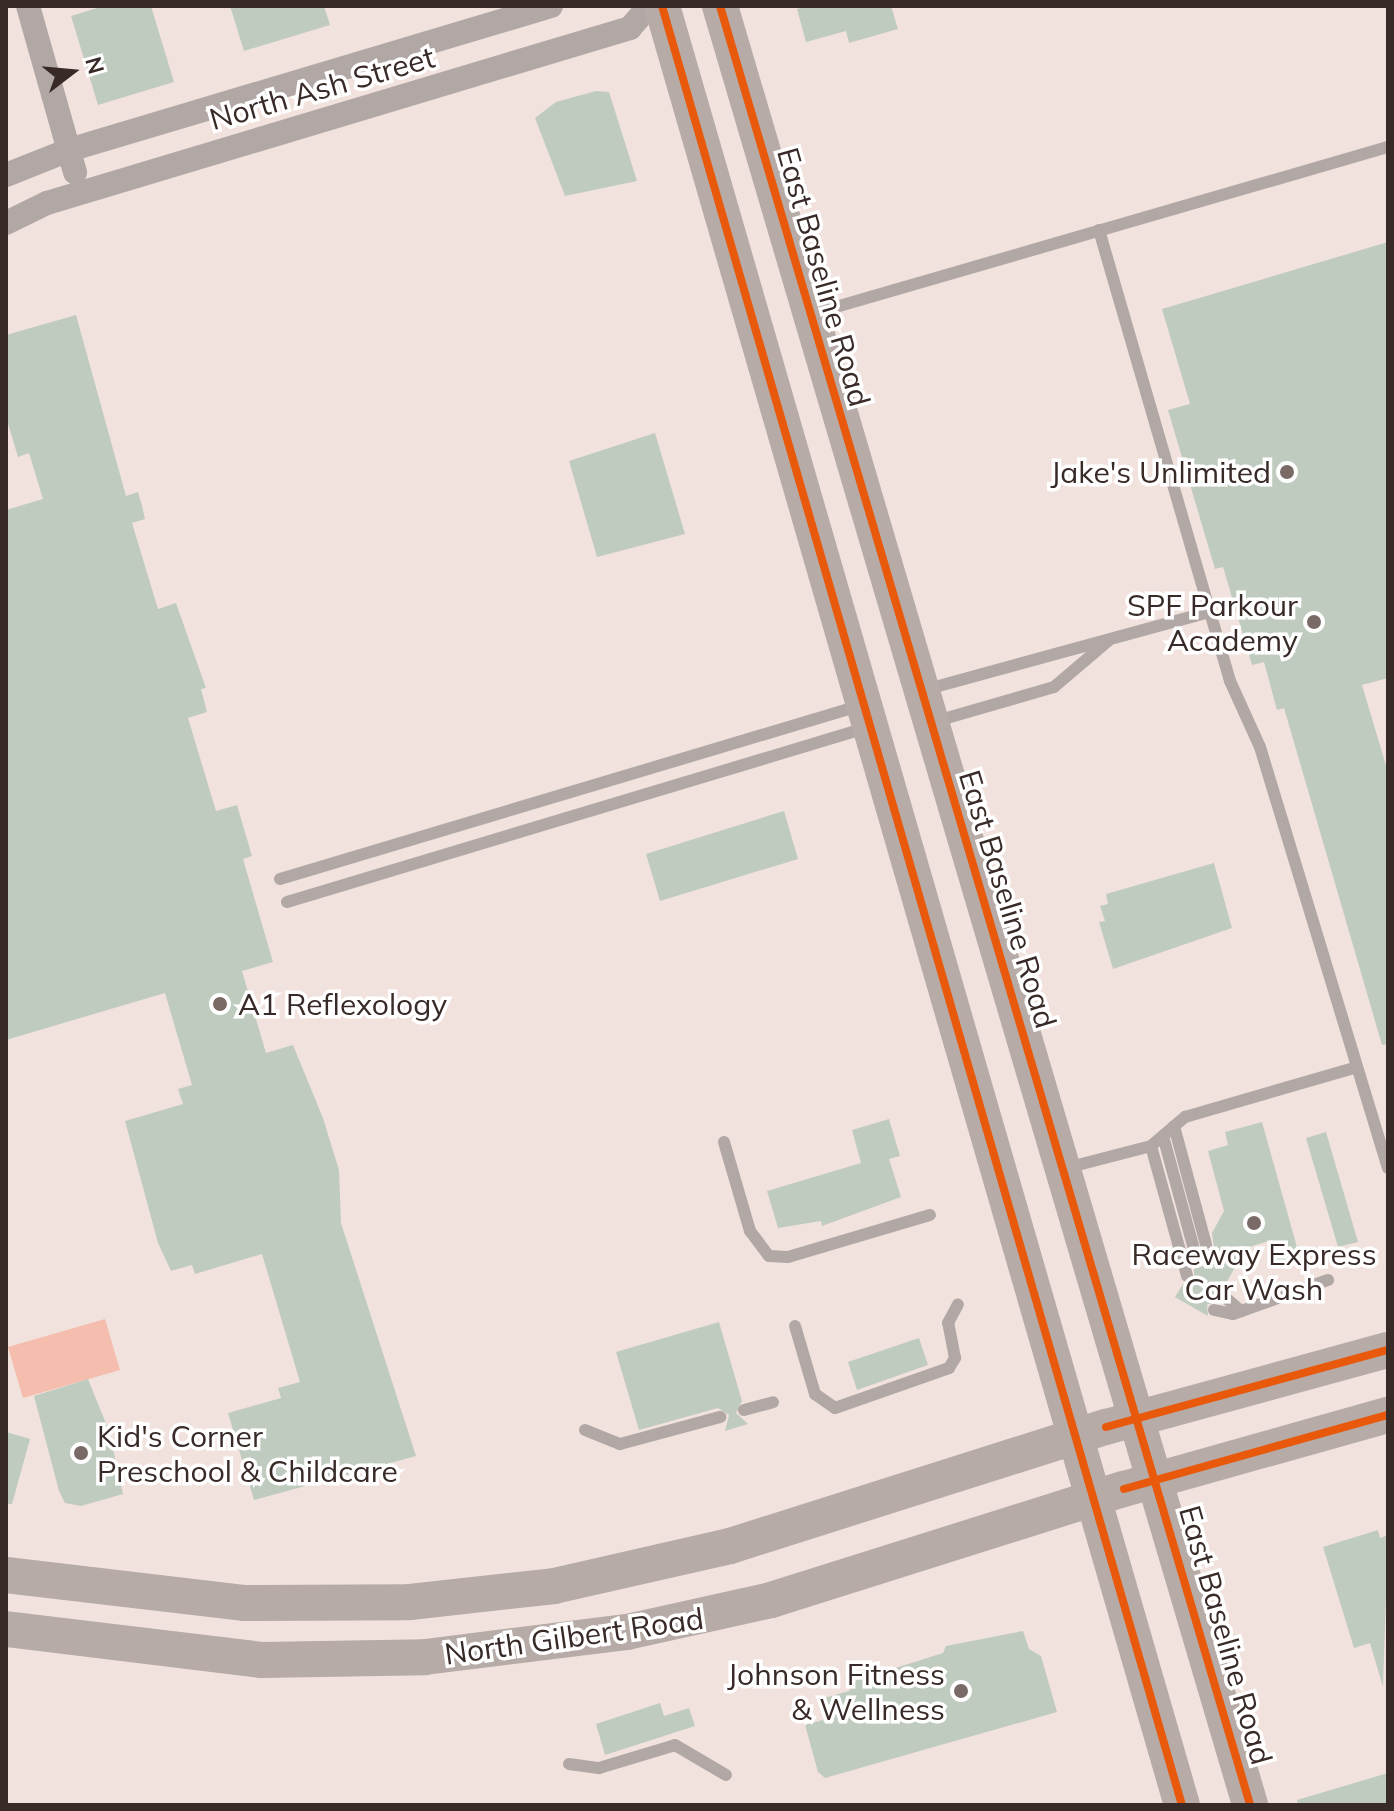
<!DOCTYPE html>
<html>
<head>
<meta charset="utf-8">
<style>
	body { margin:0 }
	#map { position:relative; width:1394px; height:1811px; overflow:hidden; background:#f2e2dd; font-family:Mulish,sans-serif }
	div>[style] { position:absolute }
	.green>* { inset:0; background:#f4bdad }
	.building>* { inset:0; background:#c0cbbf }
	.lane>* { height:12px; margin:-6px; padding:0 6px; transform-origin:6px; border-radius:6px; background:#b1a8a6 }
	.street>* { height:24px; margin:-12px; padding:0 12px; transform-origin:12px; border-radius:12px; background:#b1a8a6 }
	.primary>* { height:36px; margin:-18px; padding:0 18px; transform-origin:18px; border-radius:18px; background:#b6aba7 }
	.cycleway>* { height:8px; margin:-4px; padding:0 4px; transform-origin:4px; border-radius:4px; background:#e8590c }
	.dots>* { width:22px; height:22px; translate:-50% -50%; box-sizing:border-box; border:4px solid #fff; border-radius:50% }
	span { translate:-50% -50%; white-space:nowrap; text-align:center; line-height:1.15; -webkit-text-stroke:7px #fff; paint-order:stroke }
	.street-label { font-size:30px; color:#382a26 }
	.poi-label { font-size:30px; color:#382a26 }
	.right { translate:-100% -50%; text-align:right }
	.left { translate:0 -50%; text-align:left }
	.frame { position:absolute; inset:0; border:8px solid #382a26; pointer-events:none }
	.north { position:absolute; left:32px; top:32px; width:80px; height:80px; -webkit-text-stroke:6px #fff; paint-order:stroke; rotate:74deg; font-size:22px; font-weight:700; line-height:32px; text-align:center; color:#382a26 }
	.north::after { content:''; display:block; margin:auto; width:28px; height:36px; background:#382a26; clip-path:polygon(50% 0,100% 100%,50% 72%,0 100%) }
</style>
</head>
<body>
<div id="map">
	<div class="green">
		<div style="clip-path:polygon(105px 1319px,120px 1370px,23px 1398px,8px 1347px)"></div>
	</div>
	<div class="building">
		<div style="clip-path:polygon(104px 6px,151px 6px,174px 82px,98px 105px,71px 16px)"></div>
		<div style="clip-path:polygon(230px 6px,324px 6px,330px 25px,244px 51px)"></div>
		<div style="clip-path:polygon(808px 6px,891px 6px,898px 29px,849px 43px,846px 31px,806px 42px,797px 9px)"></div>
		<div style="clip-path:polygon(596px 91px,609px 92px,637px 181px,565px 196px,535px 118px,556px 102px)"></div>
		<div style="clip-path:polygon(1388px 242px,1388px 678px,1362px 685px,1388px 772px,1388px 1044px,1382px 1045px,1284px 708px,1277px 710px,1264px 662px,1252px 665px,1223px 567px,1215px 569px,1168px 410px,1190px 404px,1162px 309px)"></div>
		<div style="clip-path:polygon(76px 315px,126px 496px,138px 492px,142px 506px,145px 519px,132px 523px,158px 609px,176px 603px,206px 688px,201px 689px,207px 712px,188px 718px,216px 811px,237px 805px,252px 856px,243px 859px,273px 962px,242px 971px,266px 1053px,293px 1045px,323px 1118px,339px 1170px,341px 1223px,416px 1456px,254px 1500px,228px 1413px,281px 1398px,278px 1388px,300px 1382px,262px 1254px,195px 1274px,192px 1265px,171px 1271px,158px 1243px,125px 1121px,183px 1104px,178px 1089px,192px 1085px,165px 993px,6px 1040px,6px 510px,43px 499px,29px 453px,18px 457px,6px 417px,6px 335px)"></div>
		<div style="clip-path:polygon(655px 433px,685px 534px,597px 557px,569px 461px)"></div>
		<div style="clip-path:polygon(784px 811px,798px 859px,660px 901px,646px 854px)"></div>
		<div style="clip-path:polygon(1214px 863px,1232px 928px,1113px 969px,1099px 922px,1105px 921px,1100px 906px,1108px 904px,1106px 894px)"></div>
		<div style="clip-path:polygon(889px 1119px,900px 1156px,889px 1159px,901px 1197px,822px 1226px,821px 1221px,778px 1228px,767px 1191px,861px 1163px,852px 1130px)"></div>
		<div style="clip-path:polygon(1262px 1122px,1300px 1258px,1278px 1264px,1272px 1240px,1246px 1248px,1225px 1285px,1213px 1288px,1216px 1301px,1207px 1305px,1208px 1316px,1175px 1297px,1183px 1284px,1194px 1282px,1194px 1268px,1204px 1266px,1205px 1254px,1214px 1248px,1212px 1233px,1224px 1211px,1208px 1151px,1228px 1145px,1225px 1132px)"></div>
		<div style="clip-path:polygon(1326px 1132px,1358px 1242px,1338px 1247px,1306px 1138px)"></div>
		<div style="clip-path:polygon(719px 1322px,742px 1401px,736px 1413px,748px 1424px,725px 1431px,729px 1415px,718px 1408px,639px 1430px,616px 1352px)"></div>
		<div style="clip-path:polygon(919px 1338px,928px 1365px,857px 1390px,848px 1362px)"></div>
		<div style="clip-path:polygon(88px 1379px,109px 1431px,123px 1494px,81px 1506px,65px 1503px,59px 1491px,34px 1396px)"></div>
		<div style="clip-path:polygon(6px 1432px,30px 1439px,12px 1504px,6px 1504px)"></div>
		<div style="clip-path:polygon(1378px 1530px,1380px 1538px,1388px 1535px,1383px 1687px,1370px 1643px,1354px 1648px,1323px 1547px)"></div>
		<div style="clip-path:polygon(1023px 1631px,1029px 1649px,1041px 1656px,1057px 1712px,825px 1778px,818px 1772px,805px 1725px,826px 1719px,820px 1699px,849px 1691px,854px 1681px,943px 1653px,946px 1646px)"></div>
		<div style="clip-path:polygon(660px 1703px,664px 1716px,689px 1708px,695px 1726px,605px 1755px,596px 1724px)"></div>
		<div style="clip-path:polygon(1388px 1773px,1388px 1805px,1298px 1805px,1297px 1800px)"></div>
	</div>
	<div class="lane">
		<div style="left:1099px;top:230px;width:470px;rotate:73.8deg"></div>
		<div style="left:1230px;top:681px;width:72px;rotate:65.6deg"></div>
		<div style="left:1260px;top:747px;width:440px;rotate:73.1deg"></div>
		<div style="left:815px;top:313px;width:597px;rotate:-16.16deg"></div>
		<div style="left:924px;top:690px;width:296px;rotate:-15.3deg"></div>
		<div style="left:933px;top:722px;width:126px;rotate:-16.1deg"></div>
		<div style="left:1054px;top:687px;width:71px;rotate:-40.4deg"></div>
		<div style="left:280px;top:879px;width:604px;rotate:-16.64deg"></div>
		<div style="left:287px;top:902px;width:605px;rotate:-16.73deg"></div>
		<div style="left:1174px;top:1126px;width:123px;rotate:74.9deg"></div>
		<div style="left:1163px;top:1136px;width:129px;rotate:74.7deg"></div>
		<div style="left:724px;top:1142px;width:93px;rotate:73.7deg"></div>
		<div style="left:750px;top:1231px;width:31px;rotate:53deg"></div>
		<div style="left:769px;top:1256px;width:19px;rotate:3deg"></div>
		<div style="left:788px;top:1257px;width:148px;rotate:-16.5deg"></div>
		<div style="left:1151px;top:1146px;width:135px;rotate:74.5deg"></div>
		<div style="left:1066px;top:1168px;width:88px;rotate:-14.5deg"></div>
		<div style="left:1151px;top:1146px;width:45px;rotate:-40.5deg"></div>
		<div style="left:1185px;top:1117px;width:176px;rotate:-16.2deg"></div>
		<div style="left:1220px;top:1293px;width:28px;rotate:41deg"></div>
		<div style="left:1214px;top:1310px;width:19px;rotate:12deg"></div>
		<div style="left:1233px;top:1314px;width:101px;rotate:-19.7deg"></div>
		<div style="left:795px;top:1326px;width:71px;rotate:73.6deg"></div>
		<div style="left:815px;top:1394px;width:24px;rotate:35deg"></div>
		<div style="left:835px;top:1408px;width:121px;rotate:-19.3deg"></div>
		<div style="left:949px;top:1368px;width:12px;rotate:-59deg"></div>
		<div style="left:955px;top:1358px;width:36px;rotate:-101deg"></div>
		<div style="left:948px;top:1323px;width:21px;rotate:-62deg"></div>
		<div style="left:744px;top:1410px;width:30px;rotate:-15deg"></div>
		<div style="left:585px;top:1430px;width:38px;rotate:22deg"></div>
		<div style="left:620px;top:1444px;width:104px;rotate:-15.1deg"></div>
		<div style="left:569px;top:1764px;width:30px;rotate:8deg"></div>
		<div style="left:599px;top:1768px;width:79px;rotate:-16.8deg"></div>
		<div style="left:675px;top:1745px;width:59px;rotate:30.5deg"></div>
	</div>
	<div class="street">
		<div style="left:28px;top:6px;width:173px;rotate:74.2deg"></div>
		<div style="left:6px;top:175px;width:68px;rotate:-21.6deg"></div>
		<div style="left:69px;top:150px;width:503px;rotate:-16.63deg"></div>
		<div style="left:6px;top:223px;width:46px;rotate:-26deg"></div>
		<div style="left:47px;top:203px;width:609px;rotate:-16.71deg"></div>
		<div style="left:630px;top:28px;width:29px;rotate:-49deg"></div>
	</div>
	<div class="primary">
		<div style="left:662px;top:6px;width:1873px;rotate:73.88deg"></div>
		<div style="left:720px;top:6px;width:1875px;rotate:73.58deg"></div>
		<div style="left:6px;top:1575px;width:241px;rotate:6.7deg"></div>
		<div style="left:245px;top:1603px;width:165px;rotate:-0.3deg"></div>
		<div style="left:410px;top:1602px;width:145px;rotate:-6.3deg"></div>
		<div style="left:554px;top:1586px;width:180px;rotate:-12.8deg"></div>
		<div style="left:730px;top:1546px;width:394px;rotate:-17.6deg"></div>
		<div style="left:1106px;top:1427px;width:292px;rotate:-15.3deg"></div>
		<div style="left:6px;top:1629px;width:257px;rotate:6.9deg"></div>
		<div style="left:261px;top:1660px;width:164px;rotate:-1deg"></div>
		<div style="left:425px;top:1657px;width:204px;rotate:-7.1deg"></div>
		<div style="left:627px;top:1632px;width:148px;rotate:-12.5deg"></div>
		<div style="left:771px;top:1600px;width:370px;rotate:-17.5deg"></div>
		<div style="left:1124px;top:1489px;width:274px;rotate:-15.7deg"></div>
	</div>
	<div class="cycleway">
		<div style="left:662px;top:6px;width:1873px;rotate:73.88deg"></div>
		<div style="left:720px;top:6px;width:1875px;rotate:73.58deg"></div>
		<div style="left:1106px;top:1427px;width:292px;rotate:-15.3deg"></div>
		<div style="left:1124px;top:1489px;width:274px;rotate:-15.7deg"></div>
	</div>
	<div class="dots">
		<div style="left:1287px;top:472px;background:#796a66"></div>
		<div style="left:1314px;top:622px;background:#796a66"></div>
		<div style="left:220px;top:1004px;background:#796a66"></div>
		<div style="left:1254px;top:1223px;background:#796a66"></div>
		<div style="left:81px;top:1453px;background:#796a66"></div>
		<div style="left:961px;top:1691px;background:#796a66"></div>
	</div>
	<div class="street-label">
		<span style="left:322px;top:88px;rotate:-16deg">North Ash Street</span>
		<span style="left:824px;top:277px;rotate:74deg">East Baseline Road</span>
		<span style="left:1008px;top:899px;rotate:73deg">East Baseline Road</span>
		<span style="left:1226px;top:1635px;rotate:74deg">East Baseline Road</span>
		<span style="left:574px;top:1636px;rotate:-8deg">North Gilbert Road</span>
	</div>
	<div class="poi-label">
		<span class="right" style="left:1271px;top:472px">Jake's Unlimited</span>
		<span class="right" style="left:1298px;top:622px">SPF Parkour<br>Academy</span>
		<span class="left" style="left:238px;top:1004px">A1 Reflexology</span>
		<span style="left:1254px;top:1271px">Raceway Express<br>Car Wash</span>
		<span class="left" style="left:97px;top:1453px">Kid's Corner<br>Preschool &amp; Childcare</span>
		<span class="right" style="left:945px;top:1691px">Johnson Fitness<br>&amp; Wellness</span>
	</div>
	<div class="frame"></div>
	<div class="north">N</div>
</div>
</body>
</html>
